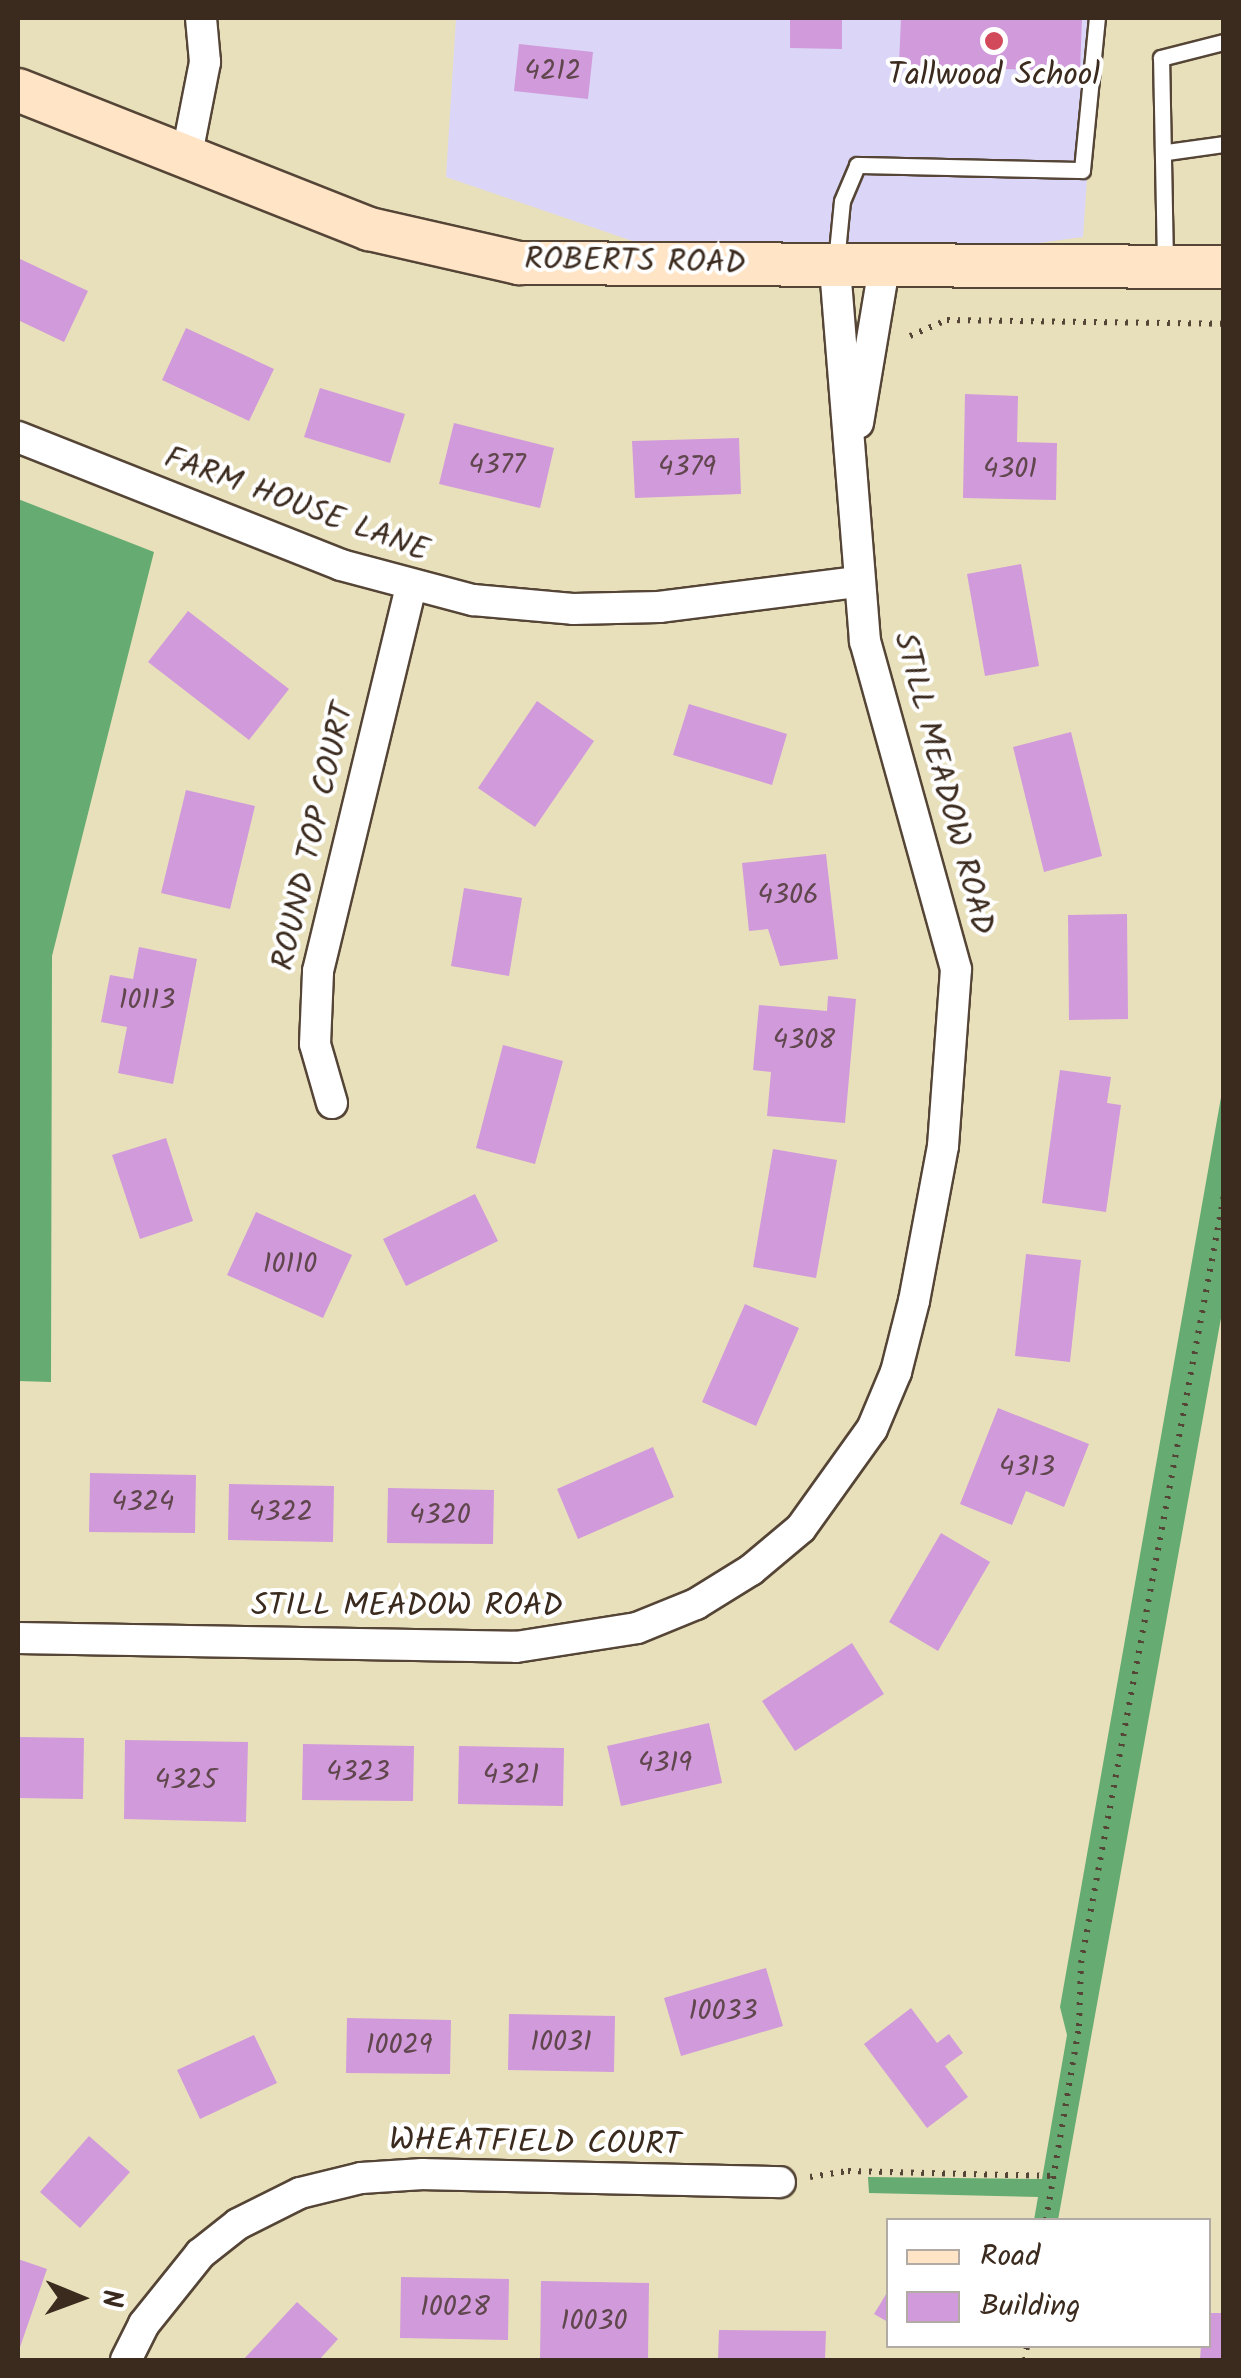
<!DOCTYPE html>
<html>
<head>
<meta charset="utf-8">
<style>
	body { margin:0 }
	#map { position:relative; width:1241px; height:2378px; overflow:hidden; background:#e8e0bb; font-family:Kalam,sans-serif }
	div>[style] { position:absolute }
	.built>* { inset:0; background:#dbd6f7 }
	.forest>* { inset:0; background:#66ac72 }
	.building>* { inset:0; background:#d19adb }
	.path>* { height:6px; margin-top:-3px; transform-origin:0; background:repeating-linear-gradient(90deg,#554536 0 2.5px,transparent 0 10.5px) }
	.roads { filter:drop-shadow(2px 0 #554536) drop-shadow(-2px 0 #554536) drop-shadow(0 2px #554536) drop-shadow(0 -2px #554536) }
	.service>* { height:15px; margin:-7.5px; padding:0 7.5px; transform-origin:7.5px; border-radius:7.5px; background:#fff }
	.minor>* { height:30px; margin:-15px; padding:0 15px; transform-origin:15px; border-radius:15px; background:#fff }
	.secondary>* { height:42px; margin:-21px; padding:0 21px; transform-origin:21px; border-radius:21px; background:#ffe4c6 }
	.dots>* { width:28px; height:28px; translate:-50% -50%; box-sizing:border-box; border:5px solid #fff; border-radius:50% }
	span { translate:-50% -50%; white-space:nowrap; text-align:center; line-height:1.15; -webkit-text-stroke:8px #fff; paint-order:stroke }
	.number-label { font-size:28px; color:#60464d }
	.number-label span { -webkit-text-stroke-width:0 }
	.poi-label { font-size:32px; color:#3b2a1e }
	.street-label { font-size:32px; color:#3b2a1e }
	.frame { position:absolute; inset:0; border:20px solid #3b2a1e; pointer-events:none }
	.legend { position:absolute; left:886px; top:2218px; width:325px; height:130px; box-sizing:border-box; background:#fff; border:2px solid #b1aaa5; margin:0; padding:12px 18px; list-style:none; font-size:30px; color:#3b2a1e }
	.legend li { display:flex; align-items:center; gap:20px; height:50px }
	.legend b { width:50px; border:2px solid #b1aaa5 }
	.north { position:absolute; left:30px; top:2248px; width:100px; height:100px; -webkit-text-stroke:8px #fff; paint-order:stroke; rotate:91deg; font-size:28px; font-weight:700; line-height:40px; text-align:center; color:#3b2a1e }
	.north::after { content:''; display:block; margin:auto; width:35px; height:45px; background:#3b2a1e; clip-path:polygon(50% 0,100% 100%,50% 72%,0 100%) }
</style>
</head>
<body>
<div id="map">
	<div class="built">
		<div style="clip-path:polygon(456px 18px,1098px 18px,1083px 237px,987px 250px,644px 245px,446px 177px)"></div>
	</div>
	<div class="forest">
		<div style="clip-path:polygon(18px 499px,154px 552px,52px 956px,51px 1382px,18px 1381px)"></div>
		<div style="clip-path:polygon(1223px 1086px,1223px 1307px,1058px 2220px,1034px 2220px,1038px 2197px,869px 2193px,868px 2177px,1042px 2179px,1067px 2035px,1060px 2007px)"></div>
	</div>
	<div class="building">
		<div style="clip-path:polygon(790px 18px,842px 18px,842px 49px,790px 48px)"></div>
		<div style="clip-path:polygon(901px 18px,1082px 18px,1080px 72px,899px 65px)"></div>
		<div style="clip-path:polygon(519px 44px,593px 52px,588px 99px,514px 91px)"></div>
		<div style="clip-path:polygon(18px 258px,88px 291px,64px 342px,18px 320px)"></div>
		<div style="clip-path:polygon(186px 328px,274px 369px,249px 421px,162px 380px)"></div>
		<div style="clip-path:polygon(320px 388px,405px 414px,390px 463px,304px 437px)"></div>
		<div style="clip-path:polygon(965px 394px,1018px 396px,1017px 442px,1057px 443px,1056px 500px,963px 498px)"></div>
		<div style="clip-path:polygon(454px 423px,554px 448px,540px 508px,439px 484px)"></div>
		<div style="clip-path:polygon(739px 438px,741px 494px,635px 498px,632px 441px)"></div>
		<div style="clip-path:polygon(1021px 564px,1039px 666px,985px 676px,967px 574px)"></div>
		<div style="clip-path:polygon(188px 611px,289px 689px,249px 740px,148px 662px)"></div>
		<div style="clip-path:polygon(537px 701px,594px 741px,535px 827px,478px 788px)"></div>
		<div style="clip-path:polygon(689px 704px,787px 734px,772px 785px,673px 755px)"></div>
		<div style="clip-path:polygon(1071px 732px,1102px 856px,1044px 872px,1013px 747px)"></div>
		<div style="clip-path:polygon(186px 790px,255px 806px,230px 909px,161px 893px)"></div>
		<div style="clip-path:polygon(826px 854px,838px 959px,780px 966px,768px 929px,749px 931px,742px 863px)"></div>
		<div style="clip-path:polygon(464px 888px,522px 898px,509px 976px,451px 966px)"></div>
		<div style="clip-path:polygon(1127px 914px,1128px 1019px,1069px 1020px,1068px 915px)"></div>
		<div style="clip-path:polygon(139px 947px,197px 959px,173px 1084px,118px 1073px,127px 1027px,101px 1022px,110px 975px,133px 979px)"></div>
		<div style="clip-path:polygon(828px 996px,856px 999px,845px 1123px,767px 1116px,771px 1072px,753px 1070px,759px 1005px,827px 1011px)"></div>
		<div style="clip-path:polygon(503px 1045px,563px 1061px,535px 1164px,476px 1148px)"></div>
		<div style="clip-path:polygon(1060px 1070px,1111px 1077px,1107px 1103px,1121px 1105px,1106px 1212px,1042px 1203px)"></div>
		<div style="clip-path:polygon(166px 1138px,193px 1221px,140px 1239px,112px 1155px)"></div>
		<div style="clip-path:polygon(773px 1149px,837px 1160px,816px 1278px,753px 1267px)"></div>
		<div style="clip-path:polygon(475px 1194px,498px 1241px,406px 1286px,383px 1239px)"></div>
		<div style="clip-path:polygon(256px 1212px,352px 1255px,323px 1318px,227px 1275px)"></div>
		<div style="clip-path:polygon(1026px 1254px,1081px 1260px,1070px 1362px,1015px 1356px)"></div>
		<div style="clip-path:polygon(745px 1304px,799px 1328px,756px 1426px,702px 1402px)"></div>
		<div style="clip-path:polygon(998px 1408px,1089px 1444px,1064px 1507px,1026px 1491px,1012px 1525px,960px 1504px)"></div>
		<div style="clip-path:polygon(653px 1447px,674px 1497px,578px 1539px,557px 1489px)"></div>
		<div style="clip-path:polygon(90px 1473px,196px 1475px,195px 1533px,89px 1532px)"></div>
		<div style="clip-path:polygon(229px 1484px,334px 1486px,333px 1542px,228px 1540px)"></div>
		<div style="clip-path:polygon(388px 1488px,494px 1490px,493px 1544px,387px 1543px)"></div>
		<div style="clip-path:polygon(941px 1533px,990px 1562px,938px 1651px,889px 1622px)"></div>
		<div style="clip-path:polygon(852px 1643px,884px 1694px,795px 1751px,762px 1701px)"></div>
		<div style="clip-path:polygon(709px 1723px,722px 1783px,621px 1806px,607px 1746px)"></div>
		<div style="clip-path:polygon(18px 1737px,84px 1738px,83px 1799px,18px 1798px)"></div>
		<div style="clip-path:polygon(125px 1740px,248px 1742px,246px 1822px,124px 1819px)"></div>
		<div style="clip-path:polygon(303px 1744px,414px 1746px,413px 1801px,302px 1800px)"></div>
		<div style="clip-path:polygon(459px 1746px,564px 1748px,563px 1806px,458px 1804px)"></div>
		<div style="clip-path:polygon(766px 1968px,783px 2026px,681px 2056px,664px 1998px)"></div>
		<div style="clip-path:polygon(911px 2008px,937px 2043px,949px 2034px,963px 2053px,945px 2066px,968px 2097px,927px 2128px,864px 2044px)"></div>
		<div style="clip-path:polygon(509px 2014px,615px 2016px,614px 2072px,508px 2070px)"></div>
		<div style="clip-path:polygon(347px 2018px,451px 2020px,450px 2074px,346px 2073px)"></div>
		<div style="clip-path:polygon(254px 2035px,277px 2083px,200px 2119px,177px 2070px)"></div>
		<div style="clip-path:polygon(89px 2136px,130px 2172px,80px 2228px,40px 2192px)"></div>
		<div style="clip-path:polygon(18px 2259px,47px 2269px,18px 2353px)"></div>
		<div style="clip-path:polygon(401px 2277px,509px 2279px,508px 2340px,400px 2338px)"></div>
		<div style="clip-path:polygon(541px 2281px,649px 2283px,648px 2360px,540px 2360px)"></div>
		<div style="clip-path:polygon(888px 2291px,888px 2322px,874px 2314px)"></div>
		<div style="clip-path:polygon(297px 2302px,338px 2339px,319px 2360px,243px 2360px)"></div>
		<div style="clip-path:polygon(1208px 2313px,1224px 2313px,1224px 2360px,1200px 2360px,1201px 2346px,1208px 2346px)"></div>
		<div style="clip-path:polygon(719px 2330px,826px 2331px,825px 2360px,718px 2360px)"></div>
	</div>
	<div class="path">
		<div style="left:910px;top:336px;width:40px;rotate:-23.4deg"></div>
		<div style="left:947px;top:320px;width:277px;rotate:0.8deg"></div>
		<div style="left:810px;top:2177px;width:38px;rotate:-9deg"></div>
		<div style="left:848px;top:2171px;width:205px;rotate:1.4deg"></div>
		<div style="left:1046px;top:2220px;width:197px;rotate:-80.3deg"></div>
		<div style="left:1079px;top:2026px;width:63px;rotate:-88.2deg"></div>
		<div style="left:1081px;top:1963px;width:781px;rotate:-79.45deg"></div>
		<div style="left:1025px;top:2360px;width:14px;rotate:-82deg"></div>
	</div>
	<div class="roads">
		<div class="service">
			<div style="left:1167px;top:152px;width:58px;rotate:-8deg"></div>
			<div style="left:836px;top:262px;width:61px;rotate:-84.4deg"></div>
			<div style="left:842px;top:201px;width:39px;rotate:-67deg"></div>
			<div style="left:857px;top:165px;width:225px;rotate:1.3deg"></div>
			<div style="left:1082px;top:170px;width:153px;rotate:-84.4deg"></div>
			<div style="left:1165px;top:263px;width:205px;rotate:-91.1deg"></div>
			<div style="left:1161px;top:58px;width:65px;rotate:-14.3deg"></div>
		</div>
		<div class="minor">
			<div style="left:186px;top:159px;width:99px;rotate:-78.9deg"></div>
			<div style="left:205px;top:62px;width:44px;rotate:-95.2deg"></div>
			<div style="left:858px;top:423px;width:158px;rotate:-80.5deg"></div>
			<div style="left:18px;top:437px;width:347px;rotate:21.6deg"></div>
			<div style="left:341px;top:565px;width:137px;rotate:14.9deg"></div>
			<div style="left:473px;top:600px;width:100px;rotate:5.1deg"></div>
			<div style="left:573px;top:609px;width:86px;rotate:-1.3deg"></div>
			<div style="left:659px;top:607px;width:200px;rotate:-7.2deg"></div>
			<div style="left:332px;top:1103px;width:61px;rotate:-106.1deg"></div>
			<div style="left:315px;top:1044px;width:73px;rotate:-87.6deg"></div>
			<div style="left:318px;top:971px;width:394px;rotate:-76.4deg"></div>
			<div style="left:18px;top:1638px;width:498px;rotate:1deg"></div>
			<div style="left:516px;top:1647px;width:122px;rotate:-8.9deg"></div>
			<div style="left:637px;top:1628px;width:64px;rotate:-22.1deg"></div>
			<div style="left:696px;top:1604px;width:65px;rotate:-31.7deg"></div>
			<div style="left:751px;top:1570px;width:65px;rotate:-40deg"></div>
			<div style="left:801px;top:1528px;width:122px;rotate:-54.4deg"></div>
			<div style="left:872px;top:1429px;width:62px;rotate:-67.2deg"></div>
			<div style="left:896px;top:1372px;width:73px;rotate:-75.8deg"></div>
			<div style="left:914px;top:1301px;width:158px;rotate:-79.4deg"></div>
			<div style="left:943px;top:1146px;width:177px;rotate:-85.8deg"></div>
			<div style="left:956px;top:969px;width:340px;rotate:-105.5deg"></div>
			<div style="left:865px;top:641px;width:376px;rotate:-94.6deg"></div>
			<div style="left:126px;top:2360px;width:40px;rotate:-63.4deg"></div>
			<div style="left:144px;top:2324px;width:90px;rotate:-51.3deg"></div>
			<div style="left:200px;top:2254px;width:48px;rotate:-38.3deg"></div>
			<div style="left:238px;top:2224px;width:69px;rotate:-26.6deg"></div>
			<div style="left:300px;top:2193px;width:63px;rotate:-13.8deg"></div>
			<div style="left:361px;top:2178px;width:62px;rotate:-3.7deg"></div>
			<div style="left:423px;top:2174px;width:357px;rotate:1.3deg"></div>
		</div>
		<div class="secondary">
			<div style="left:18px;top:90px;width:378px;rotate:21.6deg"></div>
			<div style="left:369px;top:229px;width:154px;rotate:12.8deg"></div>
			<div style="left:519px;top:263px;width:705px;rotate:0.33deg"></div>
		</div>
	</div>
	<div class="dots">
		<div style="left:994px;top:41px;background:#d1495b"></div>
	</div>
	<div class="number-label">
		<span style="left:553px;top:72px">4212</span>
		<span style="left:497px;top:466px">4377</span>
		<span style="left:687px;top:468px">4379</span>
		<span style="left:1010px;top:470px">4301</span>
		<span style="left:788px;top:896px">4306</span>
		<span style="left:147px;top:1001px">10113</span>
		<span style="left:804px;top:1041px">4308</span>
		<span style="left:290px;top:1265px">10110</span>
		<span style="left:1027px;top:1468px">4313</span>
		<span style="left:143px;top:1503px">4324</span>
		<span style="left:281px;top:1513px">4322</span>
		<span style="left:440px;top:1516px">4320</span>
		<span style="left:665px;top:1764px">4319</span>
		<span style="left:358px;top:1773px">4323</span>
		<span style="left:511px;top:1776px">4321</span>
		<span style="left:186px;top:1781px">4325</span>
		<span style="left:723px;top:2012px">10033</span>
		<span style="left:561px;top:2043px">10031</span>
		<span style="left:399px;top:2046px">10029</span>
		<span style="left:455px;top:2308px">10028</span>
		<span style="left:594px;top:2322px">10030</span>
	</div>
	<div class="poi-label">
		<span style="left:994px;top:76px">Tallwood School</span>
	</div>
	<div class="street-label">
		<span style="left:635px;top:263px;rotate:1deg">ROBERTS ROAD</span>
		<span style="left:296px;top:506px;rotate:20deg">FARM HOUSE LANE</span>
		<span style="left:942px;top:784px;rotate:75deg">STILL MEADOW ROAD</span>
		<span style="left:315px;top:837px;rotate:-77deg">ROUND TOP COURT</span>
		<span style="left:407px;top:1607px">STILL MEADOW ROAD</span>
		<span style="left:535px;top:2144px;rotate:1deg">WHEATFIELD COURT</span>
	</div>
	<div class="frame"></div>
	<ul class="legend">
	<li><b style="height:12px;background:#ffe4c6"></b>Road</li>
	<li><b style="height:28px;background:#d19adb"></b>Building</li>
	</ul>
	<div class="north">N</div>
</div>
</body>
</html>
